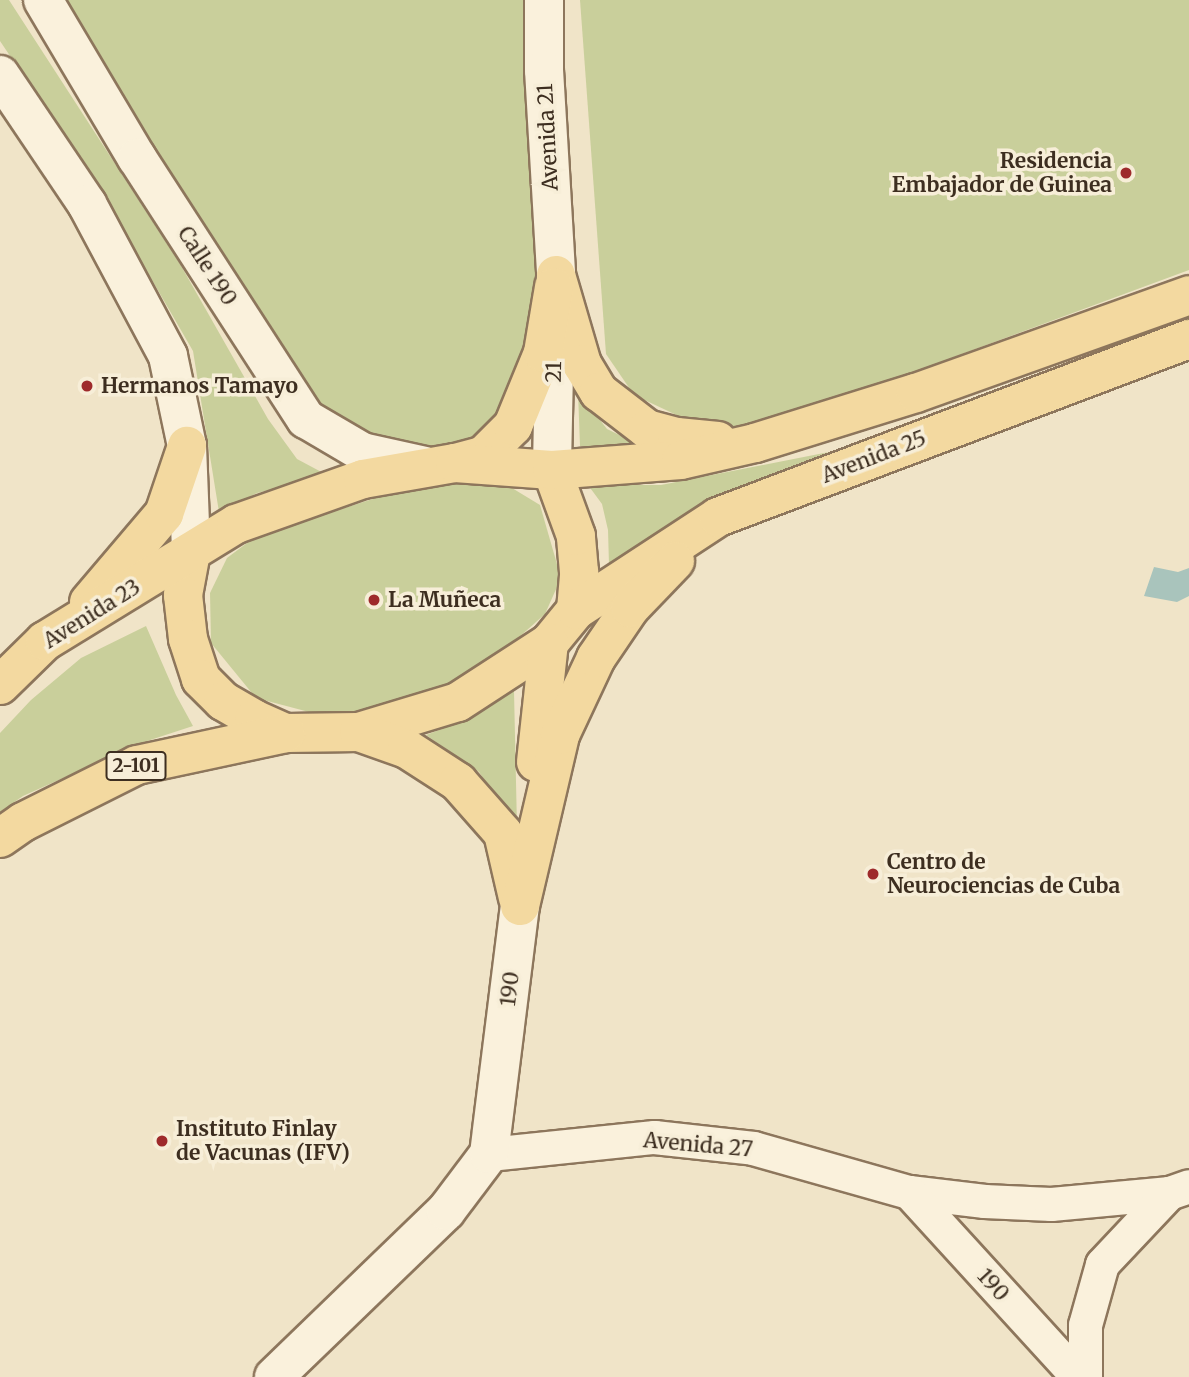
<!DOCTYPE html>
<html>
<head>
<meta charset="utf-8">
<style>
	body { margin:0 }
	#map { position:relative; width:1189px; height:1377px; overflow:hidden; background:#f0e4c8; font-family:Merriweather,serif }
	div>[style] { position:absolute }
	.green>* { inset:0; background:#c9cf9b }
	.water>* { inset:0; background:#a9c4bc }
	.roads { filter:drop-shadow(2px 0 #8d765c) drop-shadow(-2px 0 #8d765c) drop-shadow(0 2px #8d765c) drop-shadow(0 -2px #8d765c) }
	.street>* { height:33px; margin:-16.5px; padding:0 16.5px; transform-origin:16.5px; border-radius:16.5px; background:#faf1dc }
	.secondary>* { height:38px; margin:-19px; padding:0 19px; transform-origin:19px; border-radius:19px; background:#faf1dc }
	.primary>* { height:38px; margin:-19px; padding:0 19px; transform-origin:19px; border-radius:19px; background:#f3d9a0 }
	.dots>* { width:19px; height:19px; translate:-50% -50%; box-sizing:border-box; border:4px solid #f7eed8; border-radius:50% }
	span { translate:-50% -50%; white-space:nowrap; text-align:center; line-height:1.15; -webkit-text-stroke:7px #f7eed8; paint-order:stroke }
	.shield-label span { padding:2px 5px; background:#f7eed8; border:2px solid; border-radius:5px; -webkit-text-stroke-width:0 }
	.shield-label { font-size:19px; color:#3d2e20; font-weight:700 }
	.street-label { font-size:21px; color:#3d2e20 }
	.poi-label { font-size:21px; color:#3d2e20; font-weight:700 }
	.right { translate:-100% -50%; text-align:right }
	.left { translate:0 -50%; text-align:left }
</style>
</head>
<body>
<div id="map">
	<div class="green">
		<div style="clip-path:polygon(0 0,9px 0,180px 264px,268px 419px,297px 459px,327px 475px,257px 493px,219px 512px,193px 351px,100px 190px,0 41px)"></div>
		<div style="clip-path:polygon(43px 0,544px 0,556px 275px,529px 390px,455px 463px,306px 419px)"></div>
		<div style="clip-path:polygon(580px 0,1189px 0,1189px 270px,838px 400px,737px 428px,687px 420px,634px 395px,606px 354px)"></div>
		<div style="clip-path:polygon(578px 392px,607px 429px,646px 448px,580px 446px)"></div>
		<div style="clip-path:polygon(829px 452px,698px 506px,609px 565px,608px 530px,602px 504px,588px 485px,661px 485px)"></div>
		<div style="clip-path:polygon(469px 481px,512px 488px,540px 505px,561px 578px,545px 614px,498px 656px,418px 701px,328px 717px,256px 698px,211px 643px,210px 593px,227px 558px,255px 537px,385px 495px)"></div>
		<div style="clip-path:polygon(146px 626px,176px 695px,193px 726px,141px 743px,23px 796px,0 812px,0 733px,31px 700px,81px 658px)"></div>
		<div style="clip-path:polygon(514px 691px,517px 827px,479px 772px,426px 735px,471px 718px)"></div>
	</div>
	<div class="water">
		<div style="clip-path:polygon(1154px 567px,1178px 572px,1189px 568px,1189px 596px,1177px 602px,1144px 596px)"></div>
	</div>
	<div class="roads">
		<div class="street">
			<div style="left:489px;top:1154px;width:166px;rotate:-5.9deg"></div>
			<div style="left:654px;top:1137px;width:100px;rotate:6.3deg"></div>
			<div style="left:753px;top:1148px;width:162px;rotate:15.8deg"></div>
			<div style="left:909px;top:1192px;width:76px;rotate:6.8deg"></div>
			<div style="left:984px;top:1201px;width:67px;rotate:2.6deg"></div>
			<div style="left:1051px;top:1204px;width:119px;rotate:-5.3deg"></div>
			<div style="left:1169px;top:1193px;width:21px;rotate:-19deg"></div>
			<div style="left:909px;top:1192px;width:251px;rotate:47.6deg"></div>
			<div style="left:1085px;top:1377px;width:52px;rotate:-90deg"></div>
			<div style="left:1085px;top:1325px;width:63px;rotate:-74.4deg"></div>
			<div style="left:1102px;top:1264px;width:98px;rotate:-46.7deg"></div>
		</div>
		<div class="secondary">
			<div style="left:43px;top:0;width:184px;rotate:59.3deg"></div>
			<div style="left:137px;top:158px;width:311px;rotate:57.1deg"></div>
			<div style="left:306px;top:419px;width:65px;rotate:30.5deg"></div>
			<div style="left:362px;top:452px;width:65px;rotate:12.5deg"></div>
			<div style="left:544px;top:0;width:70px;rotate:90deg"></div>
			<div style="left:544px;top:70px;width:205px;rotate:86.6deg"></div>
			<div style="left:556px;top:275px;width:195px;rotate:91.2deg"></div>
			<div style="left:0;top:75px;width:156px;rotate:56deg"></div>
			<div style="left:87px;top:204px;width:172px;rotate:61.9deg"></div>
			<div style="left:168px;top:356px;width:92px;rotate:78.1deg"></div>
			<div style="left:187px;top:446px;width:106px;rotate:87.8deg"></div>
			<div style="left:274px;top:1377px;width:239px;rotate:-44deg"></div>
			<div style="left:446px;top:1211px;width:71px;rotate:-53deg"></div>
			<div style="left:489px;top:1154px;width:250px;rotate:-82.9deg"></div>
		</div>
		<div class="primary">
			<div style="left:556px;top:275px;width:93px;rotate:73.7deg"></div>
			<div style="left:582px;top:364px;width:33px;rotate:59deg"></div>
			<div style="left:599px;top:392px;width:61px;rotate:37.6deg"></div>
			<div style="left:647px;top:429px;width:31px;rotate:15deg"></div>
			<div style="left:677px;top:437px;width:41px;rotate:5.6deg"></div>
			<div style="left:455px;top:463px;width:30px;rotate:-15deg"></div>
			<div style="left:484px;top:455px;width:41px;rotate:-45deg"></div>
			<div style="left:513px;top:426px;width:79px;rotate:-67.7deg"></div>
			<div style="left:543px;top:353px;width:67px;rotate:-80.5deg"></div>
			<div style="left:191px;top:552px;width:44px;rotate:100.5deg"></div>
			<div style="left:183px;top:595px;width:44px;rotate:83.5deg"></div>
			<div style="left:188px;top:639px;width:42px;rotate:72deg"></div>
			<div style="left:201px;top:679px;width:31px;rotate:45deg"></div>
			<div style="left:223px;top:701px;width:36px;rotate:30deg"></div>
			<div style="left:254px;top:719px;width:35px;rotate:24deg"></div>
			<div style="left:286px;top:733px;width:73px;rotate:-0.8deg"></div>
			<div style="left:359px;top:732px;width:103px;rotate:-16.9deg"></div>
			<div style="left:458px;top:702px;width:108px;rotate:-33deg"></div>
			<div style="left:549px;top:643px;width:43px;rotate:-50.7deg"></div>
			<div style="left:576px;top:610px;width:38px;rotate:-85deg"></div>
			<div style="left:579px;top:572px;width:36px;rotate:-95deg"></div>
			<div style="left:576px;top:536px;width:70px;rotate:-110deg"></div>
			<div style="left:89px;top:602px;width:116px;rotate:-49.6deg"></div>
			<div style="left:164px;top:514px;width:72px;rotate:-71.3deg"></div>
			<div style="left:576px;top:610px;width:170px;rotate:-33.2deg"></div>
			<div style="left:718px;top:517px;width:504px;rotate:-20.7deg"></div>
			<div style="left:0;top:685px;width:63px;rotate:-44.4deg"></div>
			<div style="left:45px;top:641px;width:224px;rotate:-31.5deg"></div>
			<div style="left:236px;top:524px;width:135px;rotate:-19.5deg"></div>
			<div style="left:363px;top:479px;width:93px;rotate:-9.9deg"></div>
			<div style="left:455px;top:463px;width:97px;rotate:4.1deg"></div>
			<div style="left:552px;top:470px;width:129px;rotate:-4.4deg"></div>
			<div style="left:681px;top:460px;width:76px;rotate:-12.9deg"></div>
			<div style="left:755px;top:443px;width:169px;rotate:-17.3deg"></div>
			<div style="left:916px;top:393px;width:290px;rotate:-19.7deg"></div>
			<div style="left:359px;top:732px;width:51px;rotate:19.5deg"></div>
			<div style="left:407px;top:749px;width:61px;rotate:32.9deg"></div>
			<div style="left:458px;top:782px;width:68px;rotate:48.6deg"></div>
			<div style="left:503px;top:833px;width:67px;rotate:77deg"></div>
			<div style="left:536px;top:762px;width:120px;rotate:-83.8deg"></div>
			<div style="left:0;top:838px;width:28px;rotate:-35deg"></div>
			<div style="left:23px;top:822px;width:127px;rotate:-26.6deg"></div>
			<div style="left:137px;top:765px;width:152px;rotate:-12.1deg"></div>
			<div style="left:520px;top:906px;width:176px;rotate:-76.8deg"></div>
			<div style="left:560px;top:735px;width:85px;rotate:-64.9deg"></div>
			<div style="left:596px;top:658px;width:60px;rotate:-55.8deg"></div>
			<div style="left:630px;top:608px;width:65px;rotate:-46.2deg"></div>
		</div>
	</div>
	<div class="dots">
		<div style="left:1126px;top:173px;background:#9e2a2b"></div>
		<div style="left:87px;top:386px;background:#9e2a2b"></div>
		<div style="left:374px;top:600px;background:#9e2a2b"></div>
		<div style="left:873px;top:874px;background:#9e2a2b"></div>
		<div style="left:162px;top:1141px;background:#9e2a2b"></div>
	</div>
	<div class="shield-label">
		<span style="left:136px;top:766px">2-101</span>
	</div>
	<div class="street-label">
		<span style="left:548px;top:137px;rotate:-93deg">Avenida 21</span>
		<span style="left:207px;top:266px;rotate:57deg">Calle 190</span>
		<span style="left:554px;top:372px;rotate:-89deg">21</span>
		<span style="left:874px;top:457px;rotate:-21deg">Avenida 25</span>
		<span style="left:92px;top:614px;rotate:-32deg">Avenida 23</span>
		<span style="left:510px;top:989px;rotate:-83deg">190</span>
		<span style="left:698px;top:1145px;rotate:5deg">Avenida 27</span>
		<span style="left:993px;top:1285px;rotate:48deg">190</span>
	</div>
	<div class="poi-label">
		<span class="right" style="left:1112px;top:173px">Residencia<br>Embajador de Guinea</span>
		<span class="left" style="left:101px;top:386px">Hermanos Tamayo</span>
		<span class="left" style="left:388px;top:600px">La Muñeca</span>
		<span class="left" style="left:887px;top:874px">Centro de<br>Neurociencias de Cuba</span>
		<span class="left" style="left:176px;top:1141px">Instituto Finlay<br>de Vacunas (IFV)</span>
	</div>
</div>
</body>
</html>
